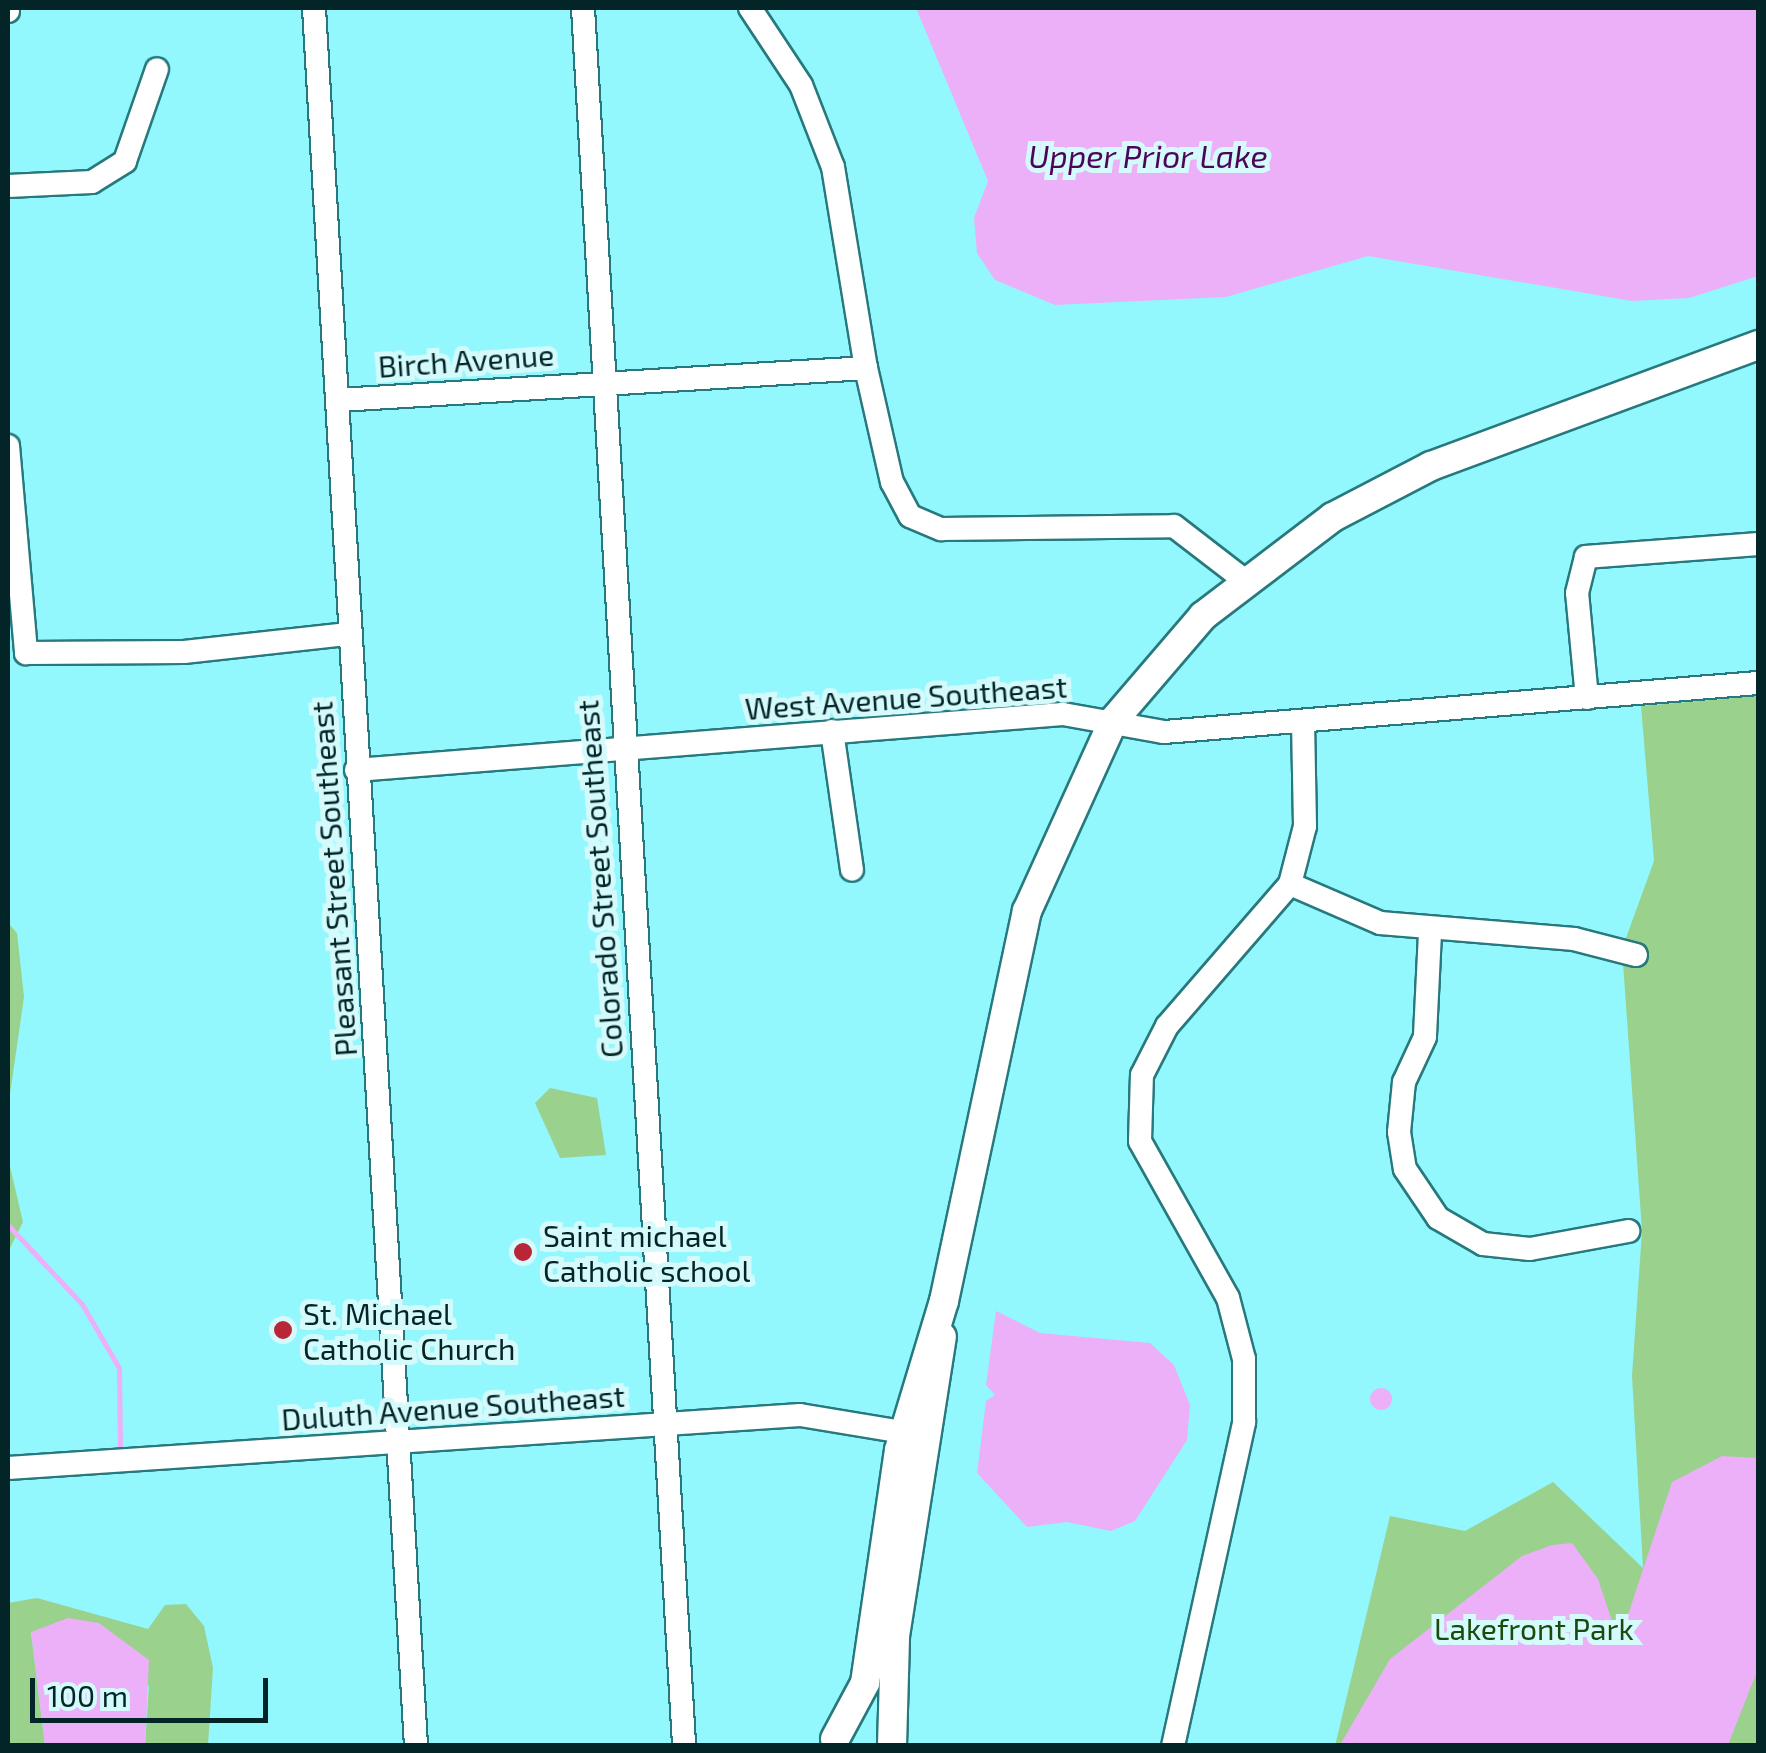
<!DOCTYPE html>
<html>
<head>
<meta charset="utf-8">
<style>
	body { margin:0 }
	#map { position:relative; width:1766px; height:1753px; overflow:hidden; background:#92f8fe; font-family:"Exo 2",sans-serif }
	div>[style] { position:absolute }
	.green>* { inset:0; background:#99d18d }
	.water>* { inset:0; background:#ebb0f7 }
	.round { border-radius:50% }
	.stream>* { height:5px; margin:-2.5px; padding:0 2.5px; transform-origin:2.5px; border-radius:2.5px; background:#ebb0f7 }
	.roads { filter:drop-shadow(2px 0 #27797d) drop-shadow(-2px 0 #27797d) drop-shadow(0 2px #27797d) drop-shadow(0 -2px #27797d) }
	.minor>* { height:22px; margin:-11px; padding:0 11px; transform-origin:11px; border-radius:11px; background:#fff }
	.major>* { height:28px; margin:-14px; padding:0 14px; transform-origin:14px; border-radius:14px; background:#fff }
	.dots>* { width:28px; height:28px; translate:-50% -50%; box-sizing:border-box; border:5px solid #d5fafc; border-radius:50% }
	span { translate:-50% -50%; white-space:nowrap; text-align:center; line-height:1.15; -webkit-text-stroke:10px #d5fafc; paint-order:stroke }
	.street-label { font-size:30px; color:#032527 }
	.poi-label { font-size:30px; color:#032527 }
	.left { translate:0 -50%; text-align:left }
	.park-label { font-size:30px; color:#194a0e }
	.water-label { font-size:32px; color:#4c0659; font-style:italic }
	.frame { position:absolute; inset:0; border:10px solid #032527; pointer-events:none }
	.scale { position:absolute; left:30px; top:1678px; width:238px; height:45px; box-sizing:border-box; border:5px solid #032527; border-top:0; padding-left:12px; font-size:30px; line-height:35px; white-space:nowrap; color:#032527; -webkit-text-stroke:8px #d5fafc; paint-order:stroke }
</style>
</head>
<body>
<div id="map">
	<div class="green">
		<div style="clip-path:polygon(1758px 696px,1758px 1745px,1335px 1746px,1390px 1516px,1465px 1531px,1553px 1482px,1643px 1568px,1632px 1376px,1642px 1231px,1622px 949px,1654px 861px,1641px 706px)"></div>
		<div style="clip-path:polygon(8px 923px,17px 933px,24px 997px,8px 1108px)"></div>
		<div style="clip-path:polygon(550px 1088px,597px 1098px,606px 1155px,560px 1158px,535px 1103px)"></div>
		<div style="clip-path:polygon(8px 1158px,23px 1222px,8px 1252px)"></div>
		<div style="clip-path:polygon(37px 1598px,148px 1629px,165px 1605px,186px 1604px,204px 1626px,213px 1668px,208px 1745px,145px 1745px,149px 1686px,31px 1632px,45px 1745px,8px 1746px,8px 1603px)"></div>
	</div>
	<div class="water">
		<div style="clip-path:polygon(916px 8px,1758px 8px,1758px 276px,1689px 298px,1632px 301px,1368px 256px,1226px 297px,1055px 305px,995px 280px,977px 253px,974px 218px,988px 181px)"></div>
		<div style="clip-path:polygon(996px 1311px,1040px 1333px,1150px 1343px,1174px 1365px,1190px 1405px,1187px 1440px,1135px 1521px,1111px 1531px,1067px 1522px,1027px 1527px,977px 1473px,986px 1401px,995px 1395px,986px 1385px)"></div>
		<div class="round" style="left:1370px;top:1388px;width:22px;height:22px"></div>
		<div style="clip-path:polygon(1722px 1456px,1758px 1458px,1758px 1669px,1728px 1745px,1340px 1745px,1390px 1659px,1522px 1556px,1552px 1545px,1572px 1543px,1598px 1579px,1619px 1642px,1672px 1482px)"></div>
		<div style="clip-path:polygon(68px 1618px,99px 1623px,149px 1660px,145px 1745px,45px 1745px,31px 1632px)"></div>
	</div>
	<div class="stream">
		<div style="left:8px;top:1225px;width:108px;rotate:46.9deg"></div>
		<div style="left:82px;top:1304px;width:74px;rotate:60deg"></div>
		<div style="left:119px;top:1368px;width:78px;rotate:89.3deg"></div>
	</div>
	<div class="roads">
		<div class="minor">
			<div style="left:314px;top:8px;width:1741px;rotate:86.64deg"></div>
			<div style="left:583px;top:8px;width:1741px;rotate:86.67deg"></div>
			<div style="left:750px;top:8px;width:92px;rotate:56.5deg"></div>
			<div style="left:801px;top:85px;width:88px;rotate:68.7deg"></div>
			<div style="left:833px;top:167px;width:204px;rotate:80.7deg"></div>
			<div style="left:866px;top:368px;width:117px;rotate:77.2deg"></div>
			<div style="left:892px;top:482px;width:38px;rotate:62deg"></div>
			<div style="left:910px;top:516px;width:34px;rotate:23deg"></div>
			<div style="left:941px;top:529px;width:233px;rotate:-0.7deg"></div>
			<div style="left:1174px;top:526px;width:88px;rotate:37.6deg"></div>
			<div style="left:8px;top:11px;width:3px;rotate:-90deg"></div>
			<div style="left:8px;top:186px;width:84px;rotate:-2.7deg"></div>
			<div style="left:92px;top:182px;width:39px;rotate:-32deg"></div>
			<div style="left:125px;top:161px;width:97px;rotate:-70.8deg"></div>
			<div style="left:339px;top:400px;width:528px;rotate:-3.47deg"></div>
			<div style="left:8px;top:446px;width:208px;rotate:85deg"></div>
			<div style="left:26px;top:653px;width:158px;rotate:-0.4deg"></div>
			<div style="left:184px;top:652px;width:163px;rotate:-6.3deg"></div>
			<div style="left:1587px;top:698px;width:105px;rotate:-95.4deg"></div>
			<div style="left:1577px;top:593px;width:37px;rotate:-76deg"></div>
			<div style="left:1586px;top:557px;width:172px;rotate:-4.3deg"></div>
			<div style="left:832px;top:731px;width:140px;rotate:81.8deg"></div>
			<div style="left:356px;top:770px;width:709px;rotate:-4.53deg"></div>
			<div style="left:1063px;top:714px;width:103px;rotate:10.1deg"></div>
			<div style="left:1164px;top:732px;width:596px;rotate:-4.72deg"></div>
			<div style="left:1290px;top:884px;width:98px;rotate:23.4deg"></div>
			<div style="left:1380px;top:923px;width:195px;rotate:4.7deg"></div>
			<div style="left:1574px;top:939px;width:64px;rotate:14.5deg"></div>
			<div style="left:1430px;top:933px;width:104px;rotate:92.8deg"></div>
			<div style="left:1425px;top:1037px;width:50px;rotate:115deg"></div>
			<div style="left:1404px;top:1082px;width:50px;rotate:95.7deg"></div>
			<div style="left:1399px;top:1132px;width:37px;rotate:81deg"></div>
			<div style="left:1405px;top:1169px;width:59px;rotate:56deg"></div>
			<div style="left:1438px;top:1218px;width:52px;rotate:30deg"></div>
			<div style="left:1483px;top:1244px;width:47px;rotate:6.1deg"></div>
			<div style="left:1530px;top:1249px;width:100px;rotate:-10.4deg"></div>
			<div style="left:8px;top:1468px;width:794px;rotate:-3.83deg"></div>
			<div style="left:800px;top:1415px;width:104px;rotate:9.4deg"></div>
			<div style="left:1173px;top:1746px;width:332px;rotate:-77.6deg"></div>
			<div style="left:1244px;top:1422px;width:63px;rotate:-90deg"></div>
			<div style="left:1244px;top:1359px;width:63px;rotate:-104.7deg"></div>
			<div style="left:1228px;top:1298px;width:180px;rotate:-119.3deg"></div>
			<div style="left:1140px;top:1141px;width:66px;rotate:-88.3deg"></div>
			<div style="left:1142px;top:1075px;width:55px;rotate:-63deg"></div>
			<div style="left:1167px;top:1026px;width:188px;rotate:-49.1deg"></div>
			<div style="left:1290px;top:884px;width:60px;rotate:-75.5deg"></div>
			<div style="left:1305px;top:826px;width:103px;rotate:-91.1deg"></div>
		</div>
		<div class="major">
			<div style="left:835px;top:1739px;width:64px;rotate:-61.8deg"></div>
			<div style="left:865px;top:1683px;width:235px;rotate:-81.7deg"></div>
			<div style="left:899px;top:1450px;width:156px;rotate:-73.2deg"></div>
			<div style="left:944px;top:1301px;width:399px;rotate:-78deg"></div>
			<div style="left:1027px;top:911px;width:209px;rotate:-65.6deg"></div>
			<div style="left:1113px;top:721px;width:138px;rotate:-49.4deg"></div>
			<div style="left:1203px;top:616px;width:163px;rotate:-37.3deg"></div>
			<div style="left:1333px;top:517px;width:110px;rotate:-27.5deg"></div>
			<div style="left:1431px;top:466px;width:349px;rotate:-20.3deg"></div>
			<div style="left:892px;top:1746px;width:110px;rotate:-88.4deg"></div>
			<div style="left:895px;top:1636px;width:303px;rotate:-81.1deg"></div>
		</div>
	</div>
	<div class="dots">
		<div style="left:523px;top:1252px;background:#b82638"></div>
		<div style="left:283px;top:1330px;background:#b82638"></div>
	</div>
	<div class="street-label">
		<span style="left:466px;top:360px;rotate:-4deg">Birch Avenue</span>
		<span style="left:906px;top:697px;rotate:-4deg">West Avenue Southeast</span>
		<span style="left:333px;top:879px;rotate:-94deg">Pleasant Street Southeast</span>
		<span style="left:599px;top:879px;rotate:-94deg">Colorado Street Southeast</span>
		<span style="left:453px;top:1407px;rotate:-4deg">Duluth Avenue Southeast</span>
	</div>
	<div class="poi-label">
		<span class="left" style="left:543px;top:1252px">Saint michael<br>Catholic school</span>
		<span class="left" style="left:303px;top:1330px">St. Michael<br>Catholic Church</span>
	</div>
	<div class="park-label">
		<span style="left:1534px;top:1628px">Lakefront Park</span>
	</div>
	<div class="water-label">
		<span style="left:1148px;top:155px">Upper Prior Lake</span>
	</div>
	<div class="frame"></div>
	<div class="scale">100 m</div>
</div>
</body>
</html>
